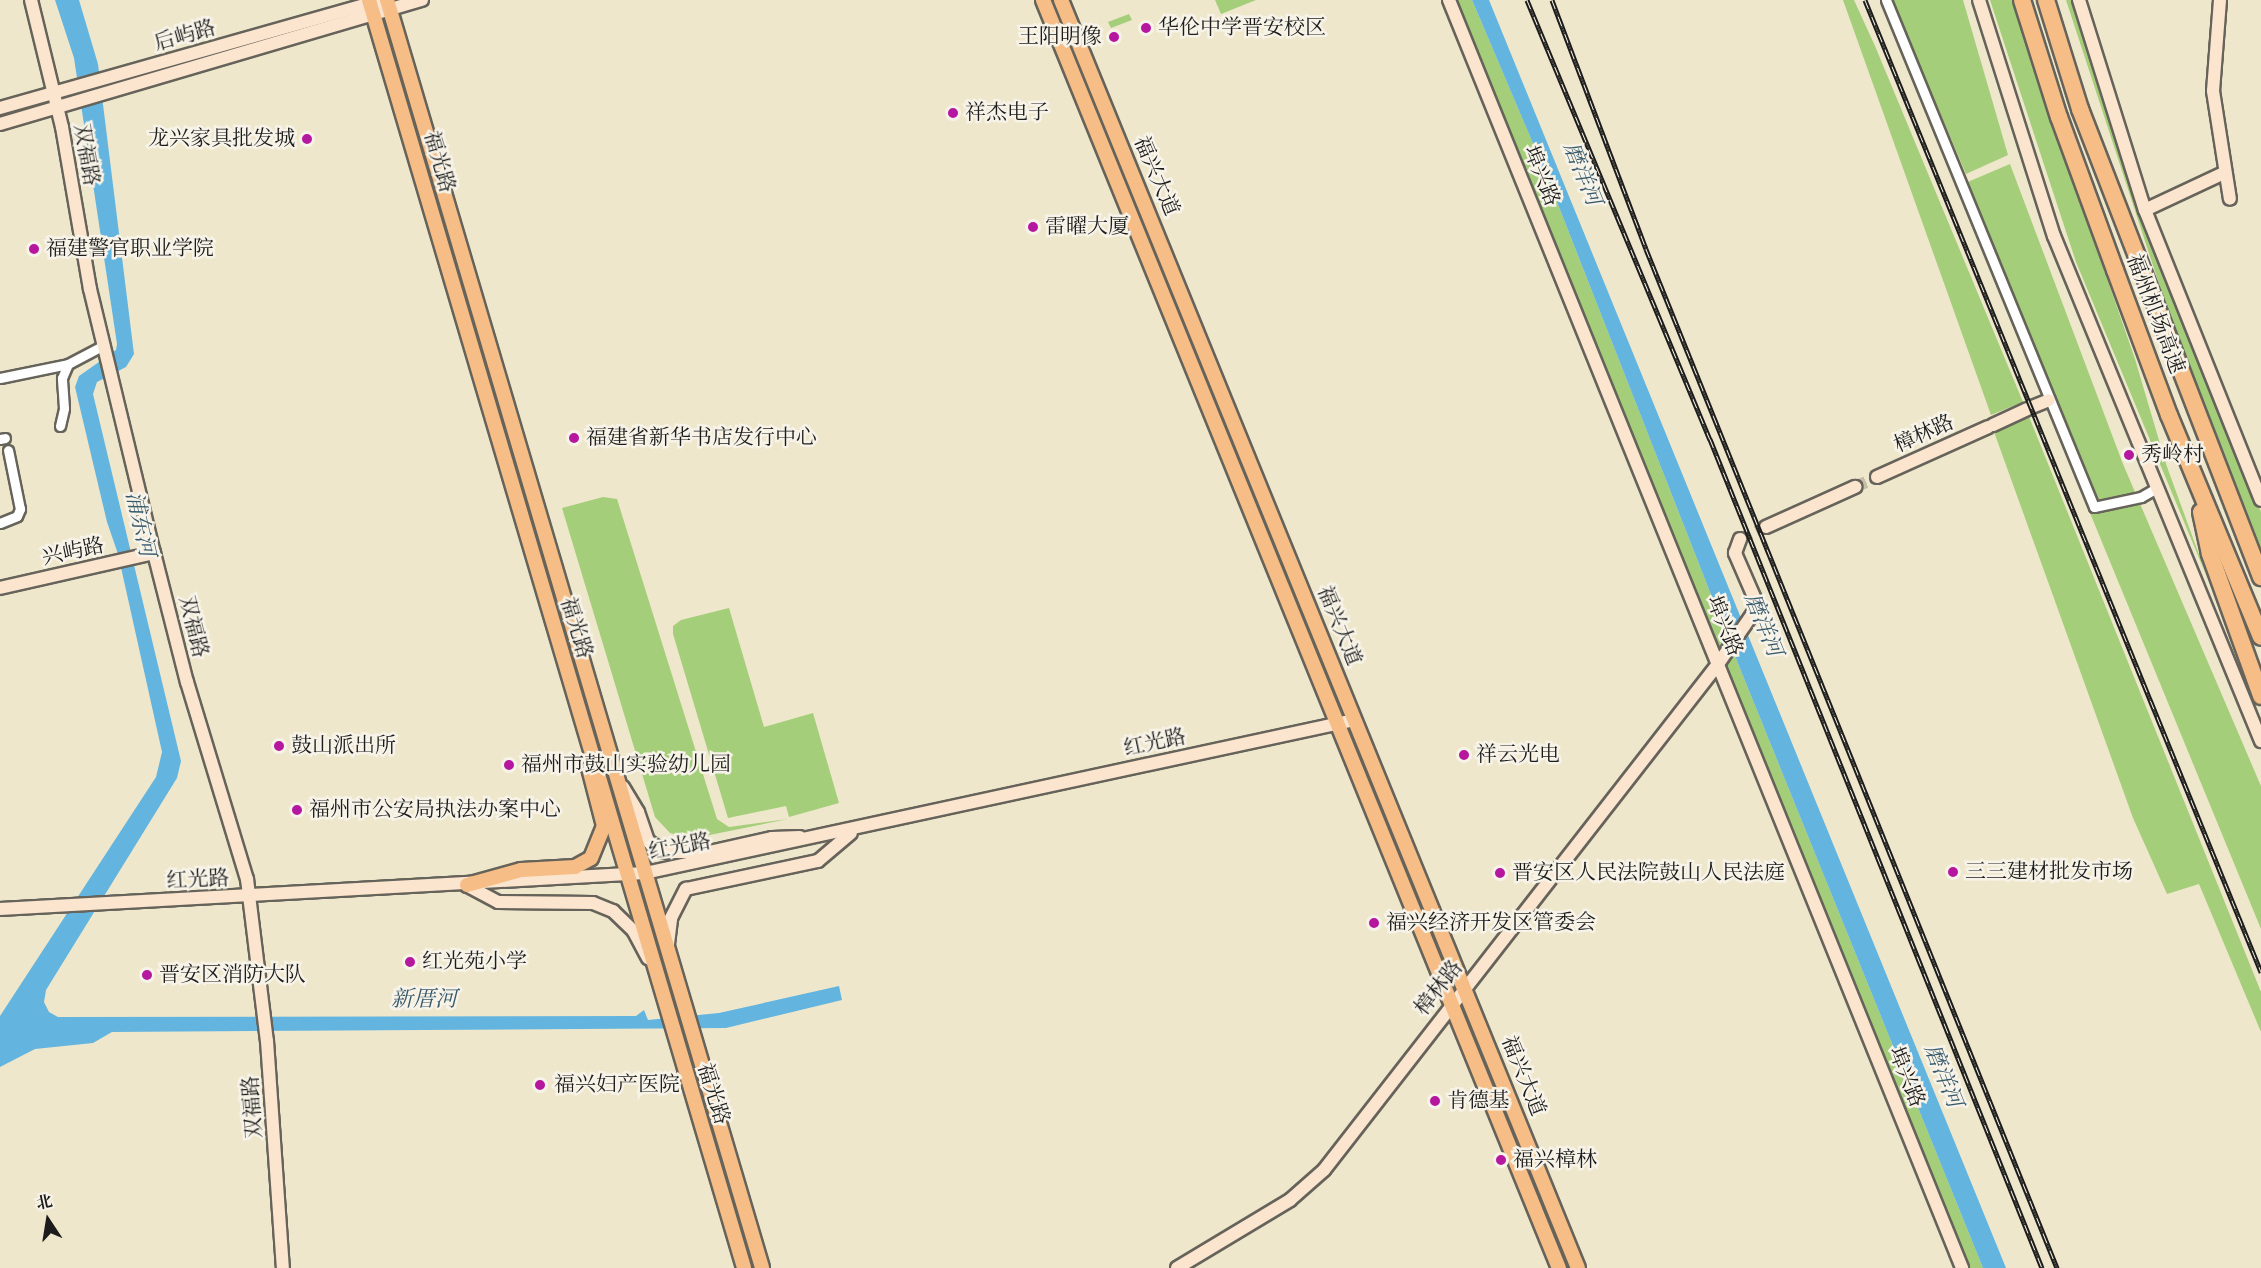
<!DOCTYPE html>
<html>
<head>
<meta charset="utf-8">
<style>
	body { margin:0 }
	#map { position:relative; width:2261px; height:1268px; overflow:hidden; background:#efe7cc; font-family:"IM FELL Double Pica","Noto Serif SC",serif }
	div>[style] { position:absolute }
	.green>* { inset:0; background:#a4ce79 }
	.water>* { inset:0; background:#63b5df }
	.secondary-tunnel>* { height:12px; margin-top:-6px; transform-origin:0; background:repeating-linear-gradient(90deg,#c5bea9 0 12px,transparent 0 18px) }
	.roads { filter:drop-shadow(2px 0 #66635a) drop-shadow(-2px 0 #66635a) drop-shadow(0 2px #66635a) drop-shadow(0 -2px #66635a) }
	.street>* { height:9px; margin:-4.5px; padding:0 4.5px; transform-origin:4.5px; border-radius:4.5px; background:#fff }
	.secondary>* { height:12px; margin:-6px; padding:0 6px; transform-origin:6px; border-radius:6px; background:#fbe5cf }
	.primary>* { height:14px; margin:-7px; padding:0 7px; transform-origin:7px; border-radius:7px; background:#f6be86 }
	.highway>* { height:16px; margin:-8px; padding:0 8px; transform-origin:8px; border-radius:8px; background:#f6be86 }
	.rail>* { height:5px; margin-top:-2.5px; transform-origin:0; background:repeating-linear-gradient(90deg,#f7f3e8 0 9px,#1c1c1c 0 18px); box-sizing:border-box; border-block:2px solid #1c1c1c }
	.dots>* { width:16px; height:16px; translate:-50% -50%; box-sizing:border-box; border:3px solid #f7f3e8; border-radius:50% }
	span { translate:-50% -50%; white-space:nowrap; text-align:center; line-height:1.15; -webkit-text-stroke:5px #f7f3e8; paint-order:stroke }
	.poi-label { font-size:21px; color:#1c1c1c }
	.left { translate:0 -50%; text-align:left }
	.right { translate:-100% -50%; text-align:right }
	.street-label { font-size:21px; color:#1c1c1c }
	.water-label { font-size:22px; color:#38596a; font-style:italic }
	.north { position:absolute; left:18px; top:1190px; width:60px; height:60px; -webkit-text-stroke:4px #f7f3e8; paint-order:stroke; rotate:348deg; font-size:16px; font-weight:700; line-height:24px; text-align:center; color:#1c1c1c }
	.north::after { content:''; display:block; margin:auto; width:21px; height:27px; background:#1c1c1c; clip-path:polygon(50% 0,100% 100%,50% 72%,0 100%) }
</style>
</head>
<body>
<div id="map">
	<div class="green">
		<div style="clip-path:polygon(1215px 0,1256px 0,1221px 14px)"></div>
		<div style="clip-path:polygon(1452px 0,1472px 0,1546px 174px,1739px 666px,1983px 1268px,1964px 1268px)"></div>
		<div style="clip-path:polygon(1843px 0,1854px 0,1875px 46px,2023px 402px,1991px 415px)"></div>
		<div style="clip-path:polygon(1892px 0,1963px 0,2008px 155px,1966px 174px)"></div>
		<div style="clip-path:polygon(1990px 0,2016px 0,2063px 152px,2135px 359px,2166px 464px,2209px 582px,2076px 262px)"></div>
		<div style="clip-path:polygon(2066px 0,2075px 0,2143px 218px,2261px 512px,2261px 548px,2162px 293px)"></div>
		<div style="clip-path:polygon(1129px 14px,1132px 20px,1111px 28px,1108px 22px)"></div>
		<div style="clip-path:polygon(2010px 164px,2123px 464px,2261px 786px,2261px 929px,1956px 187px)"></div>
		<div style="clip-path:polygon(2028px 414px,2261px 992px,2261px 1032px,2199px 884px,2167px 894px,2133px 818px,1993px 429px)"></div>
		<div style="clip-path:polygon(603px 497px,617px 499px,717px 819px,729px 827px,788px 819px,690px 839px,670px 833px,655px 817px,562px 508px)"></div>
		<div style="clip-path:polygon(729px 608px,764px 727px,813px 713px,839px 803px,789px 817px,786px 806px,728px 818px,673px 634px,673px 626px,681px 620px)"></div>
	</div>
	<div class="water">
		<div style="clip-path:polygon(55px 0,79px 0,98px 64px,134px 354px,126px 367px,97px 382px,93px 394px,181px 761px,177px 778px,46px 990px,44px 1002px,49px 1012px,58px 1017px,636px 1016px,644px 1010px,648px 1020px,719px 1013px,839px 986px,842px 1000px,726px 1028px,112px 1032px,93px 1043px,35px 1049px,0 1067px,0 1016px,156px 777px,162px 752px,118px 554px,107px 522px,75px 387px,79px 376px,116px 350px,117px 344px,74px 58px)"></div>
		<div style="clip-path:polygon(1472px 0,1489px 0,2006px 1268px,1983px 1268px,1739px 666px,1546px 174px)"></div>
	</div>
	<div class="secondary-tunnel">
		<div style="left:1855px;top:487px;width:24px;rotate:-24deg"></div>
		<div style="left:1740px;top:539px;width:29px;rotate:-25deg"></div>
	</div>
	<div class="roads">
		<div class="street">
			<div style="left:1886px;top:0;width:548px;rotate:67.69deg"></div>
			<div style="left:2094px;top:507px;width:48px;rotate:-12deg"></div>
			<div style="left:2141px;top:497px;width:16px;rotate:-30deg"></div>
			<div style="left:0;top:378px;width:69px;rotate:-11.6deg"></div>
			<div style="left:60px;top:426px;width:18px;rotate:-77deg"></div>
			<div style="left:64px;top:408px;width:30px;rotate:-94deg"></div>
			<div style="left:62px;top:378px;width:15px;rotate:-67deg"></div>
			<div style="left:68px;top:364px;width:41px;rotate:-27.8deg"></div>
			<div style="left:0;top:439px;width:5px;rotate:-11deg"></div>
			<div style="left:0;top:523px;width:18px;rotate:-22deg"></div>
			<div style="left:17px;top:516px;width:8px;rotate:-67deg"></div>
			<div style="left:20px;top:509px;width:60px;rotate:-101.5deg"></div>
		</div>
		<div class="secondary">
			<div style="left:31px;top:0;width:131px;rotate:76.3deg"></div>
			<div style="left:62px;top:127px;width:164px;rotate:80.2deg"></div>
			<div style="left:90px;top:289px;width:272px;rotate:76.4deg"></div>
			<div style="left:154px;top:553px;width:133px;rotate:75.7deg"></div>
			<div style="left:187px;top:682px;width:206px;rotate:73.1deg"></div>
			<div style="left:247px;top:879px;width:163px;rotate:83deg"></div>
			<div style="left:267px;top:1041px;width:228px;rotate:86deg"></div>
			<div style="left:1449px;top:0;width:1368px;rotate:67.97deg"></div>
			<div style="left:1979px;top:0;width:248px;rotate:72.4deg"></div>
			<div style="left:2054px;top:236px;width:546px;rotate:67.71deg"></div>
			<div style="left:2079px;top:0;width:220px;rotate:72.6deg"></div>
			<div style="left:2145px;top:210px;width:312px;rotate:68.2deg"></div>
			<div style="left:2220px;top:0;width:91px;rotate:94.4deg"></div>
			<div style="left:2213px;top:91px;width:109px;rotate:81.1deg"></div>
			<div style="left:0;top:108px;width:396px;rotate:-15.8deg"></div>
			<div style="left:0;top:124px;width:440px;rotate:-16.4deg"></div>
			<div style="left:2145px;top:210px;width:87px;rotate:-25.1deg"></div>
			<div style="left:2032px;top:407px;width:18px;rotate:-22deg"></div>
			<div style="left:1993px;top:425px;width:38px;rotate:-25deg"></div>
			<div style="left:1877px;top:477px;width:122px;rotate:-24.2deg"></div>
			<div style="left:1766px;top:527px;width:98px;rotate:-24.2deg"></div>
			<div style="left:0;top:588px;width:158px;rotate:-12.8deg"></div>
			<div style="left:623px;top:787px;width:29px;rotate:59deg"></div>
			<div style="left:638px;top:812px;width:31px;rotate:71deg"></div>
			<div style="left:648px;top:841px;width:19px;rotate:35deg"></div>
			<div style="left:664px;top:852px;width:45px"></div>
			<div style="left:709px;top:852px;width:65px;rotate:-12.5deg"></div>
			<div style="left:772px;top:838px;width:28px;rotate:-2deg"></div>
			<div style="left:468px;top:886px;width:34px;rotate:28deg"></div>
			<div style="left:498px;top:902px;width:95px;rotate:0.6deg"></div>
			<div style="left:593px;top:903px;width:22px;rotate:22deg"></div>
			<div style="left:613px;top:911px;width:28px;rotate:44deg"></div>
			<div style="left:633px;top:930px;width:32px;rotate:62deg"></div>
			<div style="left:0;top:909px;width:646px;rotate:-3.19deg"></div>
			<div style="left:645px;top:873px;width:725px;rotate:-12.18deg"></div>
			<div style="left:668px;top:944px;width:26px;rotate:-83deg"></div>
			<div style="left:671px;top:918px;width:33px;rotate:-63deg"></div>
			<div style="left:686px;top:889px;width:135px;rotate:-12deg"></div>
			<div style="left:818px;top:861px;width:43px;rotate:-40.3deg"></div>
			<div style="left:1177px;top:1268px;width:132px;rotate:-31deg"></div>
			<div style="left:1290px;top:1200px;width:45px;rotate:-41.4deg"></div>
			<div style="left:1324px;top:1170px;width:641px;rotate:-52.09deg"></div>
			<div style="left:1718px;top:664px;width:70px;rotate:-55.4deg"></div>
			<div style="left:1758px;top:606px;width:58px;rotate:-113.5deg"></div>
			<div style="left:1735px;top:553px;width:15px;rotate:-70deg"></div>
		</div>
		<div class="primary">
			<div style="left:369px;top:0;width:1322px;rotate:73.52deg"></div>
			<div style="left:387px;top:0;width:1322px;rotate:73.52deg"></div>
			<div style="left:1043px;top:0;width:1369px;rotate:67.86deg"></div>
			<div style="left:1061px;top:0;width:1369px;rotate:67.82deg"></div>
			<div style="left:467px;top:885px;width:56px;rotate:-15.5deg"></div>
			<div style="left:521px;top:870px;width:54px;rotate:-3.2deg"></div>
			<div style="left:575px;top:867px;width:18px;rotate:-29deg"></div>
			<div style="left:591px;top:858px;width:35px;rotate:-68deg"></div>
			<div style="left:604px;top:826px;width:60px;rotate:-104.5deg"></div>
		</div>
		<div class="highway">
			<div style="left:2022px;top:0;width:123px;rotate:72.5deg"></div>
			<div style="left:2059px;top:117px;width:163px;rotate:69.9deg"></div>
			<div style="left:2115px;top:270px;width:155px;rotate:69.6deg"></div>
			<div style="left:2169px;top:415px;width:240px;rotate:67.5deg"></div>
			<div style="left:2046px;top:0;width:114px;rotate:72.7deg"></div>
			<div style="left:2080px;top:109px;width:502px;rotate:68.86deg"></div>
			<div style="left:2201px;top:512px;width:43px;rotate:77.9deg"></div>
			<div style="left:2210px;top:554px;width:151px;rotate:70.2deg"></div>
		</div>
	</div>
	<div class="rail">
		<div style="left:1527px;top:0;width:476px;rotate:67.4deg"></div>
		<div style="left:1710px;top:439px;width:893px;rotate:68.17deg"></div>
		<div style="left:1552px;top:0;width:266px;rotate:69.3deg"></div>
		<div style="left:1646px;top:249px;width:1099px;rotate:68.03deg"></div>
		<div style="left:1865px;top:0;width:1050px;rotate:67.83deg"></div>
	</div>
	<div class="dots">
		<div style="left:1146px;top:28px;background:#b5179e"></div>
		<div style="left:1114px;top:37px;background:#b5179e"></div>
		<div style="left:953px;top:113px;background:#b5179e"></div>
		<div style="left:307px;top:139px;background:#b5179e"></div>
		<div style="left:1033px;top:227px;background:#b5179e"></div>
		<div style="left:34px;top:249px;background:#b5179e"></div>
		<div style="left:574px;top:438px;background:#b5179e"></div>
		<div style="left:2129px;top:455px;background:#b5179e"></div>
		<div style="left:279px;top:746px;background:#b5179e"></div>
		<div style="left:1464px;top:755px;background:#b5179e"></div>
		<div style="left:509px;top:765px;background:#b5179e"></div>
		<div style="left:297px;top:810px;background:#b5179e"></div>
		<div style="left:1953px;top:872px;background:#b5179e"></div>
		<div style="left:1500px;top:873px;background:#b5179e"></div>
		<div style="left:1374px;top:923px;background:#b5179e"></div>
		<div style="left:410px;top:962px;background:#b5179e"></div>
		<div style="left:147px;top:975px;background:#b5179e"></div>
		<div style="left:540px;top:1085px;background:#b5179e"></div>
		<div style="left:1435px;top:1101px;background:#b5179e"></div>
		<div style="left:1501px;top:1160px;background:#b5179e"></div>
	</div>
	<div class="poi-label">
		<span class="left" style="left:1158px;top:28px">华伦中学晋安校区</span>
		<span class="right" style="left:1102px;top:37px">王阳明像</span>
		<span class="left" style="left:965px;top:113px">祥杰电子</span>
		<span class="right" style="left:295px;top:139px">龙兴家具批发城</span>
		<span class="left" style="left:1045px;top:227px">雷曜大厦</span>
		<span class="left" style="left:46px;top:249px">福建警官职业学院</span>
		<span class="left" style="left:586px;top:438px">福建省新华书店发行中心</span>
		<span class="left" style="left:2141px;top:455px">秀岭村</span>
		<span class="left" style="left:291px;top:746px">鼓山派出所</span>
		<span class="left" style="left:1476px;top:755px">祥云光电</span>
		<span class="left" style="left:521px;top:765px">福州市鼓山实验幼儿园</span>
		<span class="left" style="left:309px;top:810px">福州市公安局执法办案中心</span>
		<span class="left" style="left:1965px;top:872px">三三建材批发市场</span>
		<span class="left" style="left:1512px;top:873px">晋安区人民法院鼓山人民法庭</span>
		<span class="left" style="left:1386px;top:923px">福兴经济开发区管委会</span>
		<span class="left" style="left:422px;top:962px">红光苑小学</span>
		<span class="left" style="left:159px;top:975px">晋安区消防大队</span>
		<span class="left" style="left:554px;top:1085px">福兴妇产医院</span>
		<span class="left" style="left:1447px;top:1101px">肯德基</span>
		<span class="left" style="left:1513px;top:1160px">福兴樟林</span>
	</div>
	<div class="street-label">
		<span style="left:185px;top:36px;rotate:-16deg">后屿路</span>
		<span style="left:86px;top:155px;rotate:80deg">双福路</span>
		<span style="left:439px;top:162px;rotate:74deg">福光路</span>
		<span style="left:1156px;top:176px;rotate:67deg">福兴大道</span>
		<span style="left:1541px;top:176px;rotate:68deg">埠兴路</span>
		<span style="left:2155px;top:314px;rotate:69deg">福州机场高速</span>
		<span style="left:1924px;top:434px;rotate:-24deg">樟林路</span>
		<span style="left:73px;top:552px;rotate:-12deg">兴屿路</span>
		<span style="left:1339px;top:626px;rotate:68deg">福兴大道</span>
		<span style="left:1724px;top:626px;rotate:68deg">埠兴路</span>
		<span style="left:193px;top:627px;rotate:76deg">双福路</span>
		<span style="left:576px;top:628px;rotate:73deg">福光路</span>
		<span style="left:1155px;top:743px;rotate:-12deg">红光路</span>
		<span style="left:680px;top:847px;rotate:-11deg">红光路</span>
		<span style="left:198px;top:880px;rotate:-3deg">红光路</span>
		<span style="left:1439px;top:988px;rotate:-52deg">樟林路</span>
		<span style="left:1523px;top:1076px;rotate:68deg">福兴大道</span>
		<span style="left:1906px;top:1077px;rotate:68deg">埠兴路</span>
		<span style="left:713px;top:1094px;rotate:73deg">福光路</span>
		<span style="left:253px;top:1107px;rotate:-94deg">双福路</span>
	</div>
	<div class="water-label">
		<span style="left:1582px;top:174px;rotate:68deg">磨洋河</span>
		<span style="left:140px;top:524px;rotate:77deg">浦东河</span>
		<span style="left:1763px;top:625px;rotate:68deg">磨洋河</span>
		<span style="left:424px;top:1000px">新厝河</span>
		<span style="left:1943px;top:1076px;rotate:68deg">磨洋河</span>
	</div>
	<div class="north">北</div>
</div>
</body>
</html>
